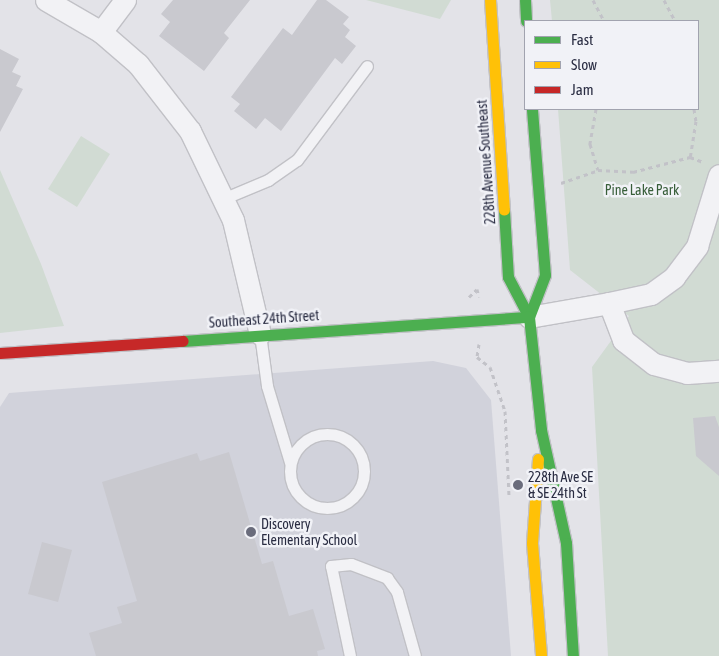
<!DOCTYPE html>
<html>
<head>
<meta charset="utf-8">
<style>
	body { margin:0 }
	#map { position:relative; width:719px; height:656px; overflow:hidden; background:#e3e3e8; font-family:"Asap Condensed",sans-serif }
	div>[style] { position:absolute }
	.built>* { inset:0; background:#d1d2db }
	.green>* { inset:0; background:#d1dbd3 }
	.building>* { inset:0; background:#c9c9cf }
	.path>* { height:3px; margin-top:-1.5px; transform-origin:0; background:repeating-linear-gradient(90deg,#c2c2c8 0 4px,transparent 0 8px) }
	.roads { filter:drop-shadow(1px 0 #c1c1c6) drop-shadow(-1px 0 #c1c1c6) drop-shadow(0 1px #c1c1c6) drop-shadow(0 -1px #c1c1c6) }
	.lane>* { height:11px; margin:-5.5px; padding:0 5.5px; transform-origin:5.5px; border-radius:5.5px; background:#f2f2f5 }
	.lane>.ring { margin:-5.5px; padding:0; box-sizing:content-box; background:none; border:11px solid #f2f2f5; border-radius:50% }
	.street>* { height:21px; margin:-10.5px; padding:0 10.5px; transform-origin:10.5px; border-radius:10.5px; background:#f2f2f5 }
	.fast>* { height:11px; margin:-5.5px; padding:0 5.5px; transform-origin:5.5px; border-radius:5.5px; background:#4caf50 }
	.slow>* { height:11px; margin:-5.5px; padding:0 5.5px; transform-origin:5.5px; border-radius:5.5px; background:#ffc107 }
	.jam>* { height:11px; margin:-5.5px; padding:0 5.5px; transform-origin:5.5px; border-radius:5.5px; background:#c62828 }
	.dots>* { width:14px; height:14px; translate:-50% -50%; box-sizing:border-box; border:2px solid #f1f2f7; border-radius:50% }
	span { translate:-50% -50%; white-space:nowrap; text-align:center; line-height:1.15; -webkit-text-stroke:5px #f1f2f7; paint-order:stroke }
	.street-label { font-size:14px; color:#292c42 }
	.park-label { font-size:14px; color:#375e39 }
	.poi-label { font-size:14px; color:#292c42 }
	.left { translate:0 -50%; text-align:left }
	.legend { position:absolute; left:524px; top:20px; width:175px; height:90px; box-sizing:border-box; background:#f1f2f7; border:1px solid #a1a3af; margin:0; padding:6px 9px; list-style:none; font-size:15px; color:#292c42 }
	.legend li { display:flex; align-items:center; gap:10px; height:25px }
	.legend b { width:25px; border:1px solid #a1a3af }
</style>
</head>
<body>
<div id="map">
	<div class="built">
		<div style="clip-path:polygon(433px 361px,466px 368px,491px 400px,511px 656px,0 656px,0 407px,9px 393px)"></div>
	</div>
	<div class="green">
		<div style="clip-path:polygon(366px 0,451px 0,440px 19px)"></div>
		<div style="clip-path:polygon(550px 0,719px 0,719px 656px,608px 656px,592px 367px,629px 316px,570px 270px,558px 109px,698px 109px,698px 21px,552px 21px)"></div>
		<div style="clip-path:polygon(81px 136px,110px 154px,77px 207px,48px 189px)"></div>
		<div style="clip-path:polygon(0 170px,41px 264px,64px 326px,0 333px)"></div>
	</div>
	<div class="building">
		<div style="clip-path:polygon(173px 0,250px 0,224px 33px,229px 38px,204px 71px,159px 36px,170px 22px,161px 14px)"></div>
		<div style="clip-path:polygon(317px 0,326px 0,349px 17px,343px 24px,350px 30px,345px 37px,356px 46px,342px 64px,335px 58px,281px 131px,265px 118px,256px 129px,234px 111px,240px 104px,231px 97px,283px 28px,292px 35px)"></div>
		<div style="clip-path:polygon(0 49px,19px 59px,12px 72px,21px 76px,16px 86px,23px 89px,0 132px)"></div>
		<div style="clip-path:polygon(715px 416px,719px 427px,719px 476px,696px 456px,693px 418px)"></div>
		<div style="clip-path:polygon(229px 452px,262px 564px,273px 561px,289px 616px,313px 609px,325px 649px,317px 651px,318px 656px,96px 656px,89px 633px,122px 623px,117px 607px,137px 601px,102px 482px,197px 453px,200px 461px)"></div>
		<div style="clip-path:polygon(42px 542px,72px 550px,58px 602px,28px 594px)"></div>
	</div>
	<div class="path">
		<div style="left:593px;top:0;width:24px;rotate:62deg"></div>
		<div style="left:664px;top:0;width:24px;rotate:62deg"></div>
		<div style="left:596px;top:109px;width:36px;rotate:100deg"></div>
		<div style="left:590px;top:144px;width:27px;rotate:73deg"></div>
		<div style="left:694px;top:109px;width:12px;rotate:81deg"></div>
		<div style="left:696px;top:121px;width:36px;rotate:99deg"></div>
		<div style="left:690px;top:157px;width:14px;rotate:21deg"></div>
		<div style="left:561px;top:183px;width:39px;rotate:-19deg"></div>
		<div style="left:598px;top:170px;width:35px;rotate:3deg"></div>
		<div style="left:633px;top:172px;width:59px;rotate:-14.7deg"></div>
		<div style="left:469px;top:297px;width:11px;rotate:-45deg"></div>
		<div style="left:477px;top:289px;width:8px;rotate:76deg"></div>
		<div style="left:479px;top:344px;width:13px;rotate:99deg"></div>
		<div style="left:477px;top:357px;width:16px;rotate:38deg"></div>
		<div style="left:490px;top:367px;width:46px;rotate:71.2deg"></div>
		<div style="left:505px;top:411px;width:86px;rotate:87.3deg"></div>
	</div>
	<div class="roads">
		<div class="lane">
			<div style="left:225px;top:198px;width:47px;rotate:-22.7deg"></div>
			<div style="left:268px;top:180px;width:35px;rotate:-35deg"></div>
			<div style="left:297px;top:160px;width:117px;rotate:-53.3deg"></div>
			<div style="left:260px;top:334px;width:52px;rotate:82.3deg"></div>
			<div style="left:267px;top:386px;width:79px;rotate:73.2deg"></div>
			<div class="ring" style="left:290px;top:434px;width:63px;height:63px"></div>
			<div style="left:350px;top:656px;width:92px;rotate:-101.9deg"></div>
			<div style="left:331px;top:566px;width:20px;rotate:-6deg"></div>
			<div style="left:351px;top:564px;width:39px;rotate:21deg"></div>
			<div style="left:387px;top:578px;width:17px;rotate:54deg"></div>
			<div style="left:397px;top:592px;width:66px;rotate:74.3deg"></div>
		</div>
		<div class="street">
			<div style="left:46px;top:0;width:64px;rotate:30.2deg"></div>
			<div style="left:101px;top:32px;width:49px;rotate:40.9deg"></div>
			<div style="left:138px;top:64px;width:85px;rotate:52.2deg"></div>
			<div style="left:190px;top:131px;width:99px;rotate:64.2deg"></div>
			<div style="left:233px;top:220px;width:117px;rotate:76.7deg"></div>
			<div style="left:101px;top:32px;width:40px;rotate:-53deg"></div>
			<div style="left:609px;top:303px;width:43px;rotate:-12.1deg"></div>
			<div style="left:651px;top:294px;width:29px;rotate:-36deg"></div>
			<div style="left:674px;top:277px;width:39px;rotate:-53deg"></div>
			<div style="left:697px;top:246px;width:74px;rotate:-72.8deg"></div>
			<div style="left:529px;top:317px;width:81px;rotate:-9.9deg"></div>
			<div style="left:609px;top:303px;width:40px;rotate:69deg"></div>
			<div style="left:623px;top:340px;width:39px;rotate:38deg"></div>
			<div style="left:654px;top:364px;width:34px;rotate:15deg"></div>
			<div style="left:687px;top:373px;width:32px;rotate:-4deg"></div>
		</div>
		<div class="fast">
			<div style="left:525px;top:0;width:21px;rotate:87deg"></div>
			<div style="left:504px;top:210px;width:67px;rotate:86.6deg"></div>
			<div style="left:508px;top:277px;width:45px;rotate:62.3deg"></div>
			<div style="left:529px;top:317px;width:114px;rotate:83.9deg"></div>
			<div style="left:541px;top:430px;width:116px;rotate:77.5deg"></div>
			<div style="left:566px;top:543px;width:113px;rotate:86.5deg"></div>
			<div style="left:529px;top:317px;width:45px;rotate:-69.1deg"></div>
			<div style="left:545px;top:275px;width:167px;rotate:-94.5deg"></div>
			<div style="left:183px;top:341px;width:347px;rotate:-4deg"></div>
		</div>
		<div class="slow">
			<div style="left:490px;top:0;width:210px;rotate:86.2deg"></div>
			<div style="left:538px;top:459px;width:84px;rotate:94.1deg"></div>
			<div style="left:532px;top:543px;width:113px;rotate:85.4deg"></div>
		</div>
		<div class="jam">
			<div style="left:0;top:353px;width:183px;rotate:-3.8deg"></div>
		</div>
	</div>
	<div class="dots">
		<div style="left:518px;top:485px;background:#6a6c7c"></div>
		<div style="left:251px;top:532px;background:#6a6c7c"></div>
	</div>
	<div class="street-label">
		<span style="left:486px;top:162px;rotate:-94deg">228th Avenue Southeast</span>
		<span style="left:264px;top:319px;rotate:-4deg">Southeast 24th Street</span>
	</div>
	<div class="park-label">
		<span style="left:642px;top:190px">Pine Lake Park</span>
	</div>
	<div class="poi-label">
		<span class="left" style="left:528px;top:485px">228th Ave SE<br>&amp; SE 24th St</span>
		<span class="left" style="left:261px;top:532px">Discovery<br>Elementary School</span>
	</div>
	<ul class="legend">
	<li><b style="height:6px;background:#4caf50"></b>Fast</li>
	<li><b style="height:6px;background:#ffc107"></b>Slow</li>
	<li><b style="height:6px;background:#c62828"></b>Jam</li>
	</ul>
</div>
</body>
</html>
